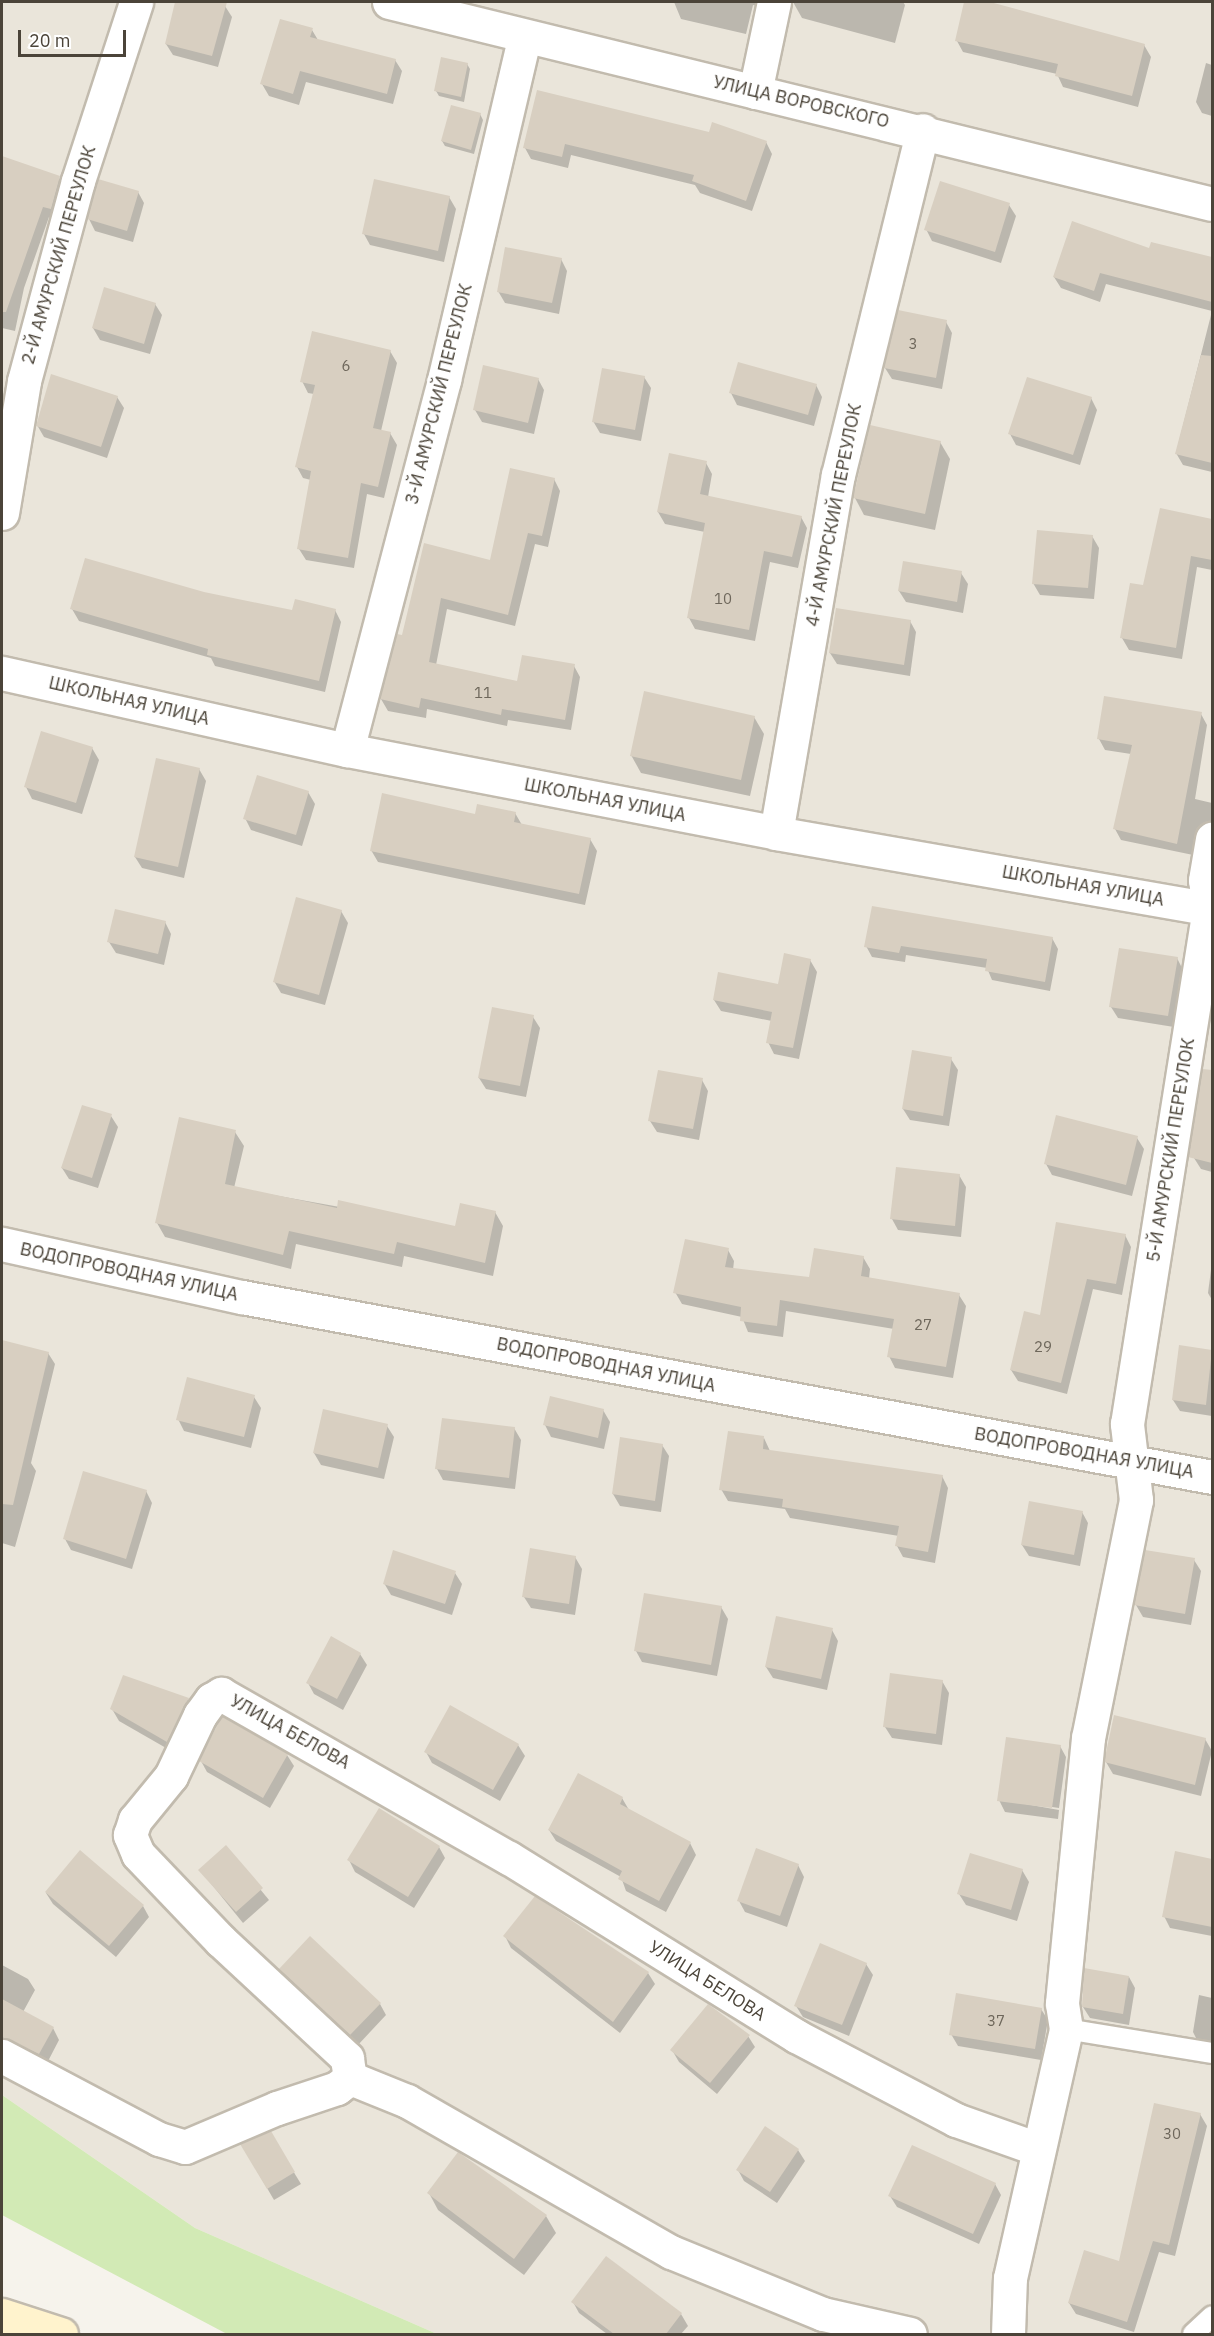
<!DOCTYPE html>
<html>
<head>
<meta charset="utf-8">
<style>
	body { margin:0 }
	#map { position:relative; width:1214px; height:2336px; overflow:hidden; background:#f6f3ec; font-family:"IBM Plex Sans",sans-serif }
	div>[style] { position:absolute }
	.residential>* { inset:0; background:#eae5da }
	.green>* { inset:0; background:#d2eab5 }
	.shadow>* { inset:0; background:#0003 }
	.building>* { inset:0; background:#d8cfc1 }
	.roads { filter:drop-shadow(2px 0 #c2bbae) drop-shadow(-2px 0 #c2bbae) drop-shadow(0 2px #c2bbae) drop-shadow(0 -2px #c2bbae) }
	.service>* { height:20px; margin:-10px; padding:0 10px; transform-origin:10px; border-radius:10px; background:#fff }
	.minor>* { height:33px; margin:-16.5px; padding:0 16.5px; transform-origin:16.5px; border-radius:16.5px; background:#fff }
	.secondary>* { height:33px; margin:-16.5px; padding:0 16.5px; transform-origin:16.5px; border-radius:16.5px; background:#fff3cd }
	span { translate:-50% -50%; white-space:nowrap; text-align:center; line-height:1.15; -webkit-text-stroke:4.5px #fff; paint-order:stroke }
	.number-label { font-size:15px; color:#6e675b }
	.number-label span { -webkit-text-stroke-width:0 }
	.street-label { font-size:18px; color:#4b4439 }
	.frame { position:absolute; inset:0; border:3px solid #4b4439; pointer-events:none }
	.scale { position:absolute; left:18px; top:30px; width:108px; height:27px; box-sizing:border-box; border:3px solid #4b4439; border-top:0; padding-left:8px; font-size:18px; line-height:21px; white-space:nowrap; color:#4b4439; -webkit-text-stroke:4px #fff; paint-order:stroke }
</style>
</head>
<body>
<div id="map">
	<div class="residential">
		<div style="clip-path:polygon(2px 2px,1212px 2px,1212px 2303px,1192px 2334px,437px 2334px,195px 2228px,2px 2095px)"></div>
	</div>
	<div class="green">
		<div style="clip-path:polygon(2px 2095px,195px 2228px,437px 2334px,227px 2334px,2px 2215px)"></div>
	</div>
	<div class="shadow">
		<div style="clip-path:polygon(177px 2px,225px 6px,232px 17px,218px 67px,173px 55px,166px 44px)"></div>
		<div style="clip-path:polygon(674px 2px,772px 2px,765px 8px,753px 5px,746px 34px,681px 19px)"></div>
		<div style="clip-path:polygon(793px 2px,903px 2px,905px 5px,895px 43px,802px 18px)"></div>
		<div style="clip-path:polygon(966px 2px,981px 2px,1144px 45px,1151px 57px,1138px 107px,1063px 87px,1057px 74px,963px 52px,957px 41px)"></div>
		<div style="clip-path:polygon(312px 30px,318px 40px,395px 60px,402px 71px,393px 104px,306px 82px,299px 105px,269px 96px,262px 84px)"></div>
		<div style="clip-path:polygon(1206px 63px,1212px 65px,1212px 116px,1202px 113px,1196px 102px)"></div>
		<div style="clip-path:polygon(467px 64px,470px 69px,464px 102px,439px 96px,436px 91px)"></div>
		<div style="clip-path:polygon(539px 92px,710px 134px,766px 142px,772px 154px,752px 211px,700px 193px,695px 185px,571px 155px,568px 168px,531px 159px,525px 148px)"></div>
		<div style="clip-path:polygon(480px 114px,483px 120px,474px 154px,445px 146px,442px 141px)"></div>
		<div style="clip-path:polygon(4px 158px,59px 178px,65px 189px,57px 220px,49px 217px,24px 288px,15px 331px,2px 328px)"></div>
		<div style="clip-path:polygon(138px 192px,144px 203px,133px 242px,95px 231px,89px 219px)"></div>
		<div style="clip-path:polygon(449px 197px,456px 209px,444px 262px,370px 245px,364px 234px)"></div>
		<div style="clip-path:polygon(1009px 205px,1016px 216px,1001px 263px,932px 241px,926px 229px)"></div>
		<div style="clip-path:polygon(1152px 243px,1212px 259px,1212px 472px,1183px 465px,1176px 453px,1212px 311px,1106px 284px,1100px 302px,1061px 288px,1054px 277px,1150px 250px)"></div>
		<div style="clip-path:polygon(561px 259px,567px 271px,559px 314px,505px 303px,498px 291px)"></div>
		<div style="clip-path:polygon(155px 304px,162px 315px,150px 354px,100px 340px,93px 328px)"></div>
		<div style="clip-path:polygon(946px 322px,952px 333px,942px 389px,892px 379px,885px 368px)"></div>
		<div style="clip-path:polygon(390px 351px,397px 363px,381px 431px,390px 433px,397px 445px,384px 498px,367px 494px,354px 568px,306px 560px,299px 549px,311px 480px,303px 478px,297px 467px,314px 394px,308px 393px,302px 381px)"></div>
		<div style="clip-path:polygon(644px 377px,651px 388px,641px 441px,600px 433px,593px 421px)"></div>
		<div style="clip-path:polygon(538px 379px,544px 390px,534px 434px,482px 422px,475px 410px)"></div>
		<div style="clip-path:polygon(816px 385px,822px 397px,814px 426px,737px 405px,731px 393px)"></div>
		<div style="clip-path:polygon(117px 397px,124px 408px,107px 458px,44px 437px,37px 425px)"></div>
		<div style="clip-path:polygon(1091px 398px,1097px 410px,1080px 465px,1016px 445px,1010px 434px)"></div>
		<div style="clip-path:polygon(940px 442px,950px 459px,935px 530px,864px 515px,855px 498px)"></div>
		<div style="clip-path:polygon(706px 463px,712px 474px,708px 497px,801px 517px,807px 528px,798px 568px,770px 562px,755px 641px,695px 629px,689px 618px,705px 532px,665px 524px,658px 512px)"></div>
		<div style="clip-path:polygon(554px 479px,560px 491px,548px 547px,535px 544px,515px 626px,447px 609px,436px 665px,518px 683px,574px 666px,580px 677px,571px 730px,508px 720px,507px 726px,427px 709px,426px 718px,388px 711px,381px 699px,403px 637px,425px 545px,491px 562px)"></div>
		<div style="clip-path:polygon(1161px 510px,1212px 521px,1212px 570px,1197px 567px,1182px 659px,1129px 650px,1122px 638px,1145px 587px)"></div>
		<div style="clip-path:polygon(1092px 536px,1099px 548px,1094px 599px,1040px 595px,1033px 583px)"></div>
		<div style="clip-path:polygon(961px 573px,968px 584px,963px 613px,906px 602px,899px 591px)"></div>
		<div style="clip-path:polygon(204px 593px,293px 612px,335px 610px,341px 622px,325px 692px,215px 666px,211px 658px,79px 621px,72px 609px)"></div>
		<div style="clip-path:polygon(910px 621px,916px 632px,910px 676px,837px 664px,830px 653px)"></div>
		<div style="clip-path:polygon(1201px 714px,1207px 725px,1195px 799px,1212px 803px,1212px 835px,1198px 856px,1121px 840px,1115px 829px,1131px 754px,1105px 750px,1099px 739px)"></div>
		<div style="clip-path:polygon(754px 717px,764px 734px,750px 796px,641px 773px,631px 755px)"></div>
		<div style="clip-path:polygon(92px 748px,99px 760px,82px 814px,32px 799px,26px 787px)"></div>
		<div style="clip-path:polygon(199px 769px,206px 781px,184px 878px,142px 868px,135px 857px)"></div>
		<div style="clip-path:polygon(308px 792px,315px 804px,302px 846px,251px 830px,245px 818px)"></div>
		<div style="clip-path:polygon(515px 813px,522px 825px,590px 839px,597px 851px,585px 905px,378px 862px,371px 850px,477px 815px)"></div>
		<div style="clip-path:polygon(341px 911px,348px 923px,325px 1005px,281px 993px,274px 981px)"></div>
		<div style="clip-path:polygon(165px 922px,171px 934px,164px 965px,116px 953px,109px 942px)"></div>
		<div style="clip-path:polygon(1052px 938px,1058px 949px,1050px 991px,992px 980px,987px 968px,906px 955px,905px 962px,872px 957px,866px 946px)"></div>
		<div style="clip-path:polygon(1177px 958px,1183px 970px,1174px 1027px,1118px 1018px,1111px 1007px)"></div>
		<div style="clip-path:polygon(810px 960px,817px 972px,799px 1059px,774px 1054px,768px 1042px,772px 1021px,721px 1011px,714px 1000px,779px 986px)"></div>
		<div style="clip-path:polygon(533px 1017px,540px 1028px,526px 1097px,486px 1089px,479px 1078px)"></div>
		<div style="clip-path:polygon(951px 1059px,958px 1070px,949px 1126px,910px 1120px,903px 1109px)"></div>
		<div style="clip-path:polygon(702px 1080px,708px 1091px,699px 1140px,657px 1132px,650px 1121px)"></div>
		<div style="clip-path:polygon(1203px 1114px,1212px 1116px,1212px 1172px,1201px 1169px,1194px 1158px)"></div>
		<div style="clip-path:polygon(111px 1116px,118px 1127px,98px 1188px,69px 1179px,62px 1168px)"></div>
		<div style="clip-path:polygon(235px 1132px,244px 1146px,234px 1188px,456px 1228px,495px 1212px,503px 1226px,493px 1276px,404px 1256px,402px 1267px,296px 1244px,291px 1269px,165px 1237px,157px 1223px)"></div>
		<div style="clip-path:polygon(1137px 1138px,1144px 1149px,1132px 1196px,1052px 1175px,1046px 1164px)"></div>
		<div style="clip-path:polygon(959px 1175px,966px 1187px,961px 1237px,898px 1230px,892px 1219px)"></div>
		<div style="clip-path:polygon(1125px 1235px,1131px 1247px,1122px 1295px,1093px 1289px,1067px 1394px,1018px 1381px,1011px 1370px,1041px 1316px)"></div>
		<div style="clip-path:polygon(728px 1250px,734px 1261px,733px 1270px,810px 1279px,863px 1257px,870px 1269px,869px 1279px,959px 1295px,966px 1306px,953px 1378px,895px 1368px,889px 1356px,894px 1329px,786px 1311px,783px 1337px,748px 1332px,742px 1317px,682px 1304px,675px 1292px)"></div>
		<div style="clip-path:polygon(1212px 1262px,1212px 1300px,1208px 1293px)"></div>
		<div style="clip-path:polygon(2px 1342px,48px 1353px,55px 1364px,31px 1463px,36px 1471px,15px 1547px,2px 1543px)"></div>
		<div style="clip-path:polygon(1180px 1347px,1212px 1352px,1212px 1416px,1180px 1411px,1173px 1400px)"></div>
		<div style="clip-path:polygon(254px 1397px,261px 1408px,251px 1448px,184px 1431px,178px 1419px)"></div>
		<div style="clip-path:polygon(603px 1410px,610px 1422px,604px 1449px,551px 1437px,545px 1425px)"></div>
		<div style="clip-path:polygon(387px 1426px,394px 1437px,384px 1479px,321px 1465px,314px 1453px)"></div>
		<div style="clip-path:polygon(514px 1428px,521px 1440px,515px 1489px,443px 1480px,437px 1469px)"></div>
		<div style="clip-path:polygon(764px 1438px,770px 1451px,942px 1476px,948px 1488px,935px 1563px,903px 1557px,897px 1546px,899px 1536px,790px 1518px,785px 1509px,728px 1501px,721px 1489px)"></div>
		<div style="clip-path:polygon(662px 1445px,669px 1456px,661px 1512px,620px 1506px,613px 1494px)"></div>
		<div style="clip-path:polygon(146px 1491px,152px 1503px,132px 1569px,71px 1550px,65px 1539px)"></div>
		<div style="clip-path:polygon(1082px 1512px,1088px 1523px,1080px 1566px,1029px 1556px,1022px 1545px)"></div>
		<div style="clip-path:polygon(575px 1557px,582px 1569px,575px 1615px,531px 1608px,524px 1597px)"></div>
		<div style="clip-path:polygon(1194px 1560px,1201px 1571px,1191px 1625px,1143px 1617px,1136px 1605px)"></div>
		<div style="clip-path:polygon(455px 1573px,462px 1584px,452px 1615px,391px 1595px,384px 1583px)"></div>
		<div style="clip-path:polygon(721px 1607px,728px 1619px,717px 1676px,642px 1662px,636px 1651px)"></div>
		<div style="clip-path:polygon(832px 1630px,838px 1641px,827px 1690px,773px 1678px,766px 1667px)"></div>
		<div style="clip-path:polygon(360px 1654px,367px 1665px,343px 1710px,314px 1694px,308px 1683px)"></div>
		<div style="clip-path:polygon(942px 1681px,949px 1693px,942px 1745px,892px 1738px,885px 1727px)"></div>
		<div style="clip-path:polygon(188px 1700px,195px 1711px,173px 1752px,119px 1721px,112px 1709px)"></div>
		<div style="clip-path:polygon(1205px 1739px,1212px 1751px,1201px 1796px,1113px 1774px,1106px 1762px)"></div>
		<div style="clip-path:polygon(518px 1745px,525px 1756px,500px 1801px,432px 1763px,426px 1752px)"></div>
		<div style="clip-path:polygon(1060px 1746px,1066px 1757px,1059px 1808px,1004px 1800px,1059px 1810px,1058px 1819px,1005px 1812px,999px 1800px)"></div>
		<div style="clip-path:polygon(287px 1755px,294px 1766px,270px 1808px,207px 1772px,201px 1761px)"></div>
		<div style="clip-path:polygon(622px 1798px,629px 1810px,690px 1843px,696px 1855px,666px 1912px,626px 1891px,621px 1877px,556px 1841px,549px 1830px)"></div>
		<div style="clip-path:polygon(439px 1847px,445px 1858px,414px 1908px,355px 1872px,349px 1860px)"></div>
		<div style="clip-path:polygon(226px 1848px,269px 1900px,243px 1923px,200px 1870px)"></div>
		<div style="clip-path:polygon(1177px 1853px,1212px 1860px,1212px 1936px,1170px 1928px,1164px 1916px)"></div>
		<div style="clip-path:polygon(798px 1865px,804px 1877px,787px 1927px,745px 1912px,739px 1901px)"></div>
		<div style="clip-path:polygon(1022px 1870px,1029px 1882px,1017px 1921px,966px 1905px,959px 1894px)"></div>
		<div style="clip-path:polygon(46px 1893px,143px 1906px,149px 1917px,116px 1957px,53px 1904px)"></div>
		<div style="clip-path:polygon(505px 1936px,648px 1973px,655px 1984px,620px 2033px,511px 1948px)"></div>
		<div style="clip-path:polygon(866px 1964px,873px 1975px,849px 2036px,803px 2017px,796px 2006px)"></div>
		<div style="clip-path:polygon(2px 1965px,28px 1979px,35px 1990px,23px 2012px,53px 2028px,59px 2040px,46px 2065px,2px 2045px)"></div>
		<div style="clip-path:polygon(281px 1969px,380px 2004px,386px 2015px,357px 2046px,287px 1981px)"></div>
		<div style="clip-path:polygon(1129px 1977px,1135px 1988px,1129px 2025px,1090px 2018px,1083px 2007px)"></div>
		<div style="clip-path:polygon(1199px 1995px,1212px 1998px,1212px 2046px,1199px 2044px,1193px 2032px)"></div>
		<div style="clip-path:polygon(1041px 2009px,1048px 2020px,1041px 2060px,958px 2046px,951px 2034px)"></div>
		<div style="clip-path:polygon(748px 2036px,755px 2047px,717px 2094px,679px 2062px,672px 2050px)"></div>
		<div style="clip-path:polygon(1200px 2114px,1207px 2126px,1175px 2256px,1159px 2252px,1134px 2332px,1076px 2314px,1069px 2303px,1120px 2263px)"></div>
		<div style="clip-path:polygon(270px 2133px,301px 2184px,274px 2200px,242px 2145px)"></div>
		<div style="clip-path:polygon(798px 2150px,805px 2161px,777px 2203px,744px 2181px,738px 2170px)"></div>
		<div style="clip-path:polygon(995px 2184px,1001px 2195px,979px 2244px,897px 2207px,890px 2196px)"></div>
		<div style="clip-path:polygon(429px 2193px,546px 2216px,556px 2233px,524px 2275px,438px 2210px)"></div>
		<div style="clip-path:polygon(606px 2258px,681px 2314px,688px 2326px,681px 2334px,607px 2334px,579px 2313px,573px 2302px)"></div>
	</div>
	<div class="building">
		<div style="clip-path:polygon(175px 2px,227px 2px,212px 56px,165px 44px)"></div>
		<div style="clip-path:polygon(964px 2px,990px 2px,1145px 44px,1132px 96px,1055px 76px,1058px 64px,955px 41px)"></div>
		<div style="clip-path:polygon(280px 19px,313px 28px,310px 37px,396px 59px,387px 94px,300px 71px,293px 94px,260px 84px)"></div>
		<div style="clip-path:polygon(441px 57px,468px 63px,461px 97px,434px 91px)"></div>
		<div style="clip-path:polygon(537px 90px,709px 132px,712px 122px,767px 141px,746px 201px,692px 181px,694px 175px,565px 144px,562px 157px,523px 148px)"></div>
		<div style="clip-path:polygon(451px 105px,481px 113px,471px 150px,441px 141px)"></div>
		<div style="clip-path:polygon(2px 156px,60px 176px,51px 209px,43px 207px,6px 312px,2px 312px)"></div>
		<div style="clip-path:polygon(98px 179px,139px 191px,127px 231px,87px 219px)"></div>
		<div style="clip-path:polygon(374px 179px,450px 196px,438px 251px,362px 234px)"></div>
		<div style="clip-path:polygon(940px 181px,1010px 203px,995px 252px,924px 230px)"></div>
		<div style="clip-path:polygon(1072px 221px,1149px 248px,1151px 242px,1212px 257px,1212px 302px,1100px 273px,1094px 291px,1053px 277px)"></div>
		<div style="clip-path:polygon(505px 247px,562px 258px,552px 303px,497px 292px)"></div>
		<div style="clip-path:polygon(104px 287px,156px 303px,144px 344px,92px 328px)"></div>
		<div style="clip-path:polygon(898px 310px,947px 320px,936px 378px,884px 368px)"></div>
		<div style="clip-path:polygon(312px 331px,391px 350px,373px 428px,391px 432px,378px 487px,361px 483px,348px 558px,297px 549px,311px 471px,295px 467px,315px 385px,300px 382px)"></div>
		<div style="clip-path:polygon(1201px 355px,1212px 356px,1212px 463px,1175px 454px)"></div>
		<div style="clip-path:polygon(738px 362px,817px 384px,808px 415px,729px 393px)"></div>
		<div style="clip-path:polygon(483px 365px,539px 378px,528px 423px,473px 410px)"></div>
		<div style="clip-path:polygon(602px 368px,645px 376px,635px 430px,592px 422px)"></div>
		<div style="clip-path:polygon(51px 374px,118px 396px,101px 447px,36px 426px)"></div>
		<div style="clip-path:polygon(1027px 377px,1092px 397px,1073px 455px,1008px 434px)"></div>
		<div style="clip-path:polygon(870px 425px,941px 441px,925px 514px,853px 498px)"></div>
		<div style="clip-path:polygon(669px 453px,707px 461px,700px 494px,802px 516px,792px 557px,764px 551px,749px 630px,687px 618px,705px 523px,657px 512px)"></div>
		<div style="clip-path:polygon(510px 468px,555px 478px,542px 536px,528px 533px,508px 615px,441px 598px,429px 662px,517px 681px,522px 655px,575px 664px,565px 720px,502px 709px,501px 715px,421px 698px,419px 708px,380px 699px,397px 634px,402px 635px,424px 543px,490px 560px)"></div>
		<div style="clip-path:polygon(1160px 508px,1212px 519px,1212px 560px,1191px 556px,1176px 648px,1120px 638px,1130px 583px,1143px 585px)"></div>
		<div style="clip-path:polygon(1037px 530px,1093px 535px,1088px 588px,1032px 584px)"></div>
		<div style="clip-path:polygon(85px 558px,204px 592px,292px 610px,295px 599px,336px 609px,319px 681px,207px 655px,208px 649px,70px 609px)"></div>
		<div style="clip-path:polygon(903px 561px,962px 571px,957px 602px,898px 591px)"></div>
		<div style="clip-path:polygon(836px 608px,911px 620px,904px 665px,829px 653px)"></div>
		<div style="clip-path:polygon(644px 691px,755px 716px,741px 780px,630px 756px)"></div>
		<div style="clip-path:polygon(1104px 696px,1202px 712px,1177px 844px,1113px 829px,1132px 745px,1097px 739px)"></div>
		<div style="clip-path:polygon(41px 731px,93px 747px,76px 803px,24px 787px)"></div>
		<div style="clip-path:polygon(156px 758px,200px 768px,178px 867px,134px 857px)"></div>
		<div style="clip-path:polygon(257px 775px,309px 791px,296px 835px,243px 819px)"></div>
		<div style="clip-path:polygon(382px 793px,475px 814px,477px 804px,516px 812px,514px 822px,591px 838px,579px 894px,370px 851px)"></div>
		<div style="clip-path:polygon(296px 897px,342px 910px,319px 995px,273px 982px)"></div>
		<div style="clip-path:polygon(872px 906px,1053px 937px,1045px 982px,985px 971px,987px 959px,901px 946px,899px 953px,864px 947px)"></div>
		<div style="clip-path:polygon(115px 909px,166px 921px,158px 954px,107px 942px)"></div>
		<div style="clip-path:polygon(1119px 948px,1178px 957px,1168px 1016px,1109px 1007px)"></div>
		<div style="clip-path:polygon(784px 953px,811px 959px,793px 1048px,766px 1043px,772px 1012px,713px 1000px,718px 972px,778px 984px)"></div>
		<div style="clip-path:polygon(492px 1007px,534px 1015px,520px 1086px,478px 1078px)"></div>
		<div style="clip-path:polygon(912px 1050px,952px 1057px,943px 1116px,902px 1109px)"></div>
		<div style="clip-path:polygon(1202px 1069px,1212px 1070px,1212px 1163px,1188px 1157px)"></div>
		<div style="clip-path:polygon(658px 1070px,703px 1078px,693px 1129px,648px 1121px)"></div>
		<div style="clip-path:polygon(82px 1105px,112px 1114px,92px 1178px,61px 1168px)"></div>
		<div style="clip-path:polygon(1056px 1115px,1138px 1136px,1126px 1185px,1044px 1164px)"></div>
		<div style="clip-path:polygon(179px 1117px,236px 1130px,225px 1184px,337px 1208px,338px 1200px,455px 1226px,460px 1203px,496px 1211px,485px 1263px,397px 1242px,394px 1254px,289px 1231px,283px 1255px,155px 1223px)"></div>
		<div style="clip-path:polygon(896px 1167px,960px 1174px,955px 1226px,890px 1219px)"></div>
		<div style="clip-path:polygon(1056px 1222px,1126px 1234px,1116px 1284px,1087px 1279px,1061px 1383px,1010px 1370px,1024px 1311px,1040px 1315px)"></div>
		<div style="clip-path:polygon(685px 1239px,729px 1248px,725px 1267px,809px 1277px,814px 1248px,864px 1256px,861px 1276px,960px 1293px,946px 1367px,887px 1357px,894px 1319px,780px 1300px,777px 1326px,740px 1321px,741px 1307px,673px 1293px)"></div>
		<div style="clip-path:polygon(2px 1340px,49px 1352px,13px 1505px,2px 1504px)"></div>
		<div style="clip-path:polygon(1179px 1345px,1212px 1350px,1206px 1405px,1172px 1400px)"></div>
		<div style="clip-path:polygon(187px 1377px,255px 1395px,244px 1437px,176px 1420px)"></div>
		<div style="clip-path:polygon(550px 1396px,604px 1409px,598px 1438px,543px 1425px)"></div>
		<div style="clip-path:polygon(323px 1409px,388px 1424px,378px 1468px,313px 1453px)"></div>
		<div style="clip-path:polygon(442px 1418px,515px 1427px,509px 1478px,435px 1469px)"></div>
		<div style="clip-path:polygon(728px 1431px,764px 1436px,763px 1449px,943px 1475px,928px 1552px,895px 1546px,899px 1526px,782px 1507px,783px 1499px,719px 1490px)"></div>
		<div style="clip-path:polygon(620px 1437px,663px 1444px,655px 1501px,612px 1494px)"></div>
		<div style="clip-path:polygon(83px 1471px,147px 1490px,126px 1559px,63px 1539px)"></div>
		<div style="clip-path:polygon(1029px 1501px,1083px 1511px,1074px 1555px,1021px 1545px)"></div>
		<div style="clip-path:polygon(530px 1548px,576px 1556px,569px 1604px,522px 1597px)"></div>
		<div style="clip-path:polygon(393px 1550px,456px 1571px,445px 1604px,383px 1584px)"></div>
		<div style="clip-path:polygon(1145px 1550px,1195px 1558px,1185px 1614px,1134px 1605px)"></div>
		<div style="clip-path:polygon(644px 1593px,722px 1606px,711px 1665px,634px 1651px)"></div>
		<div style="clip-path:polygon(776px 1616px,833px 1628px,821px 1679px,765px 1667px)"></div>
		<div style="clip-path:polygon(331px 1636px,361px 1653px,337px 1699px,306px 1683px)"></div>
		<div style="clip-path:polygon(890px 1673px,943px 1680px,936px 1734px,883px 1727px)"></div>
		<div style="clip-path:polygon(123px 1675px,189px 1698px,167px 1742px,110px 1709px)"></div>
		<div style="clip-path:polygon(450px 1705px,519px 1744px,493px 1790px,424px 1752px)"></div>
		<div style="clip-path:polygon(1114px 1715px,1206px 1738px,1195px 1785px,1104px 1762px)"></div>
		<div style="clip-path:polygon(222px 1716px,288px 1754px,263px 1798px,199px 1761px)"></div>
		<div style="clip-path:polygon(1006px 1737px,1061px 1745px,1052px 1808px,997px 1801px)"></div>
		<div style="clip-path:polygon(578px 1773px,623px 1797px,620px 1804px,691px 1842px,659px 1901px,618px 1879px,622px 1871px,548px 1830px)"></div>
		<div style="clip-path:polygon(379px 1808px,440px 1846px,408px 1897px,347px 1860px)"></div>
		<div style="clip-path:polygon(226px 1845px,263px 1888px,236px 1912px,198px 1870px)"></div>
		<div style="clip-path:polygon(756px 1848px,799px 1864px,780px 1916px,737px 1901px)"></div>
		<div style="clip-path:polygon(80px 1850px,144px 1905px,109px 1946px,45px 1892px)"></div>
		<div style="clip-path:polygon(1175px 1851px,1212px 1859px,1212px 1927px,1162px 1917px)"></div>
		<div style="clip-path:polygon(970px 1853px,1023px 1869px,1011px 1910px,957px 1894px)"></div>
		<div style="clip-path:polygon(535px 1896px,649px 1972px,613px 2022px,503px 1936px)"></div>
		<div style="clip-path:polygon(310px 1936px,381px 2003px,350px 2035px,279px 1969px)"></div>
		<div style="clip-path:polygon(820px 1943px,867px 1963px,842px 2025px,794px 2006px)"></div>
		<div style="clip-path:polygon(1084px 1968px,1129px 1976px,1123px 2014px,1082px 2007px)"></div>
		<div style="clip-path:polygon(956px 1993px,1042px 2008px,1035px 2049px,949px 2035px)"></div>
		<div style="clip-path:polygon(2px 1999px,54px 2027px,39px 2054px,2px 2037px)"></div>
		<div style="clip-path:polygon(708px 2004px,750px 2035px,710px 2083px,670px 2050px)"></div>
		<div style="clip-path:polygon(1154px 2103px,1201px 2113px,1169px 2245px,1153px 2241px,1127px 2322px,1068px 2303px,1084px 2250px,1119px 2261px)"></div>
		<div style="clip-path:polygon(765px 2126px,799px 2149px,770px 2192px,736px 2170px)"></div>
		<div style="clip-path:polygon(271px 2131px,295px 2172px,267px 2189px,240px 2144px)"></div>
		<div style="clip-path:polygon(912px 2145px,996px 2183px,973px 2234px,888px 2196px)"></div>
		<div style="clip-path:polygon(458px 2152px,547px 2215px,514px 2259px,427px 2193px)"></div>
		<div style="clip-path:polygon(606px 2256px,682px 2313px,666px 2334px,614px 2334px,571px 2302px)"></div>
	</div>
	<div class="roads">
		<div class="service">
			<div style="left:1066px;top:2029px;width:148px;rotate:9.3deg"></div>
			<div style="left:1193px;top:2334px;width:26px;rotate:-43deg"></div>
		</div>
		<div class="minor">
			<div style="left:389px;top:2px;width:847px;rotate:13.79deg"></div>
			<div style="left:755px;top:92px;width:92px;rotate:-78.1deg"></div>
			<div style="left:2px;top:513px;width:134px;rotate:-80.5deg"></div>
			<div style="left:24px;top:381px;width:207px;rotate:-74.9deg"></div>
			<div style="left:78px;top:181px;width:188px;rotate:-72deg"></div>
			<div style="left:2px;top:673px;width:353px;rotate:12.6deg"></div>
			<div style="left:347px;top:750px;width:437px;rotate:10.9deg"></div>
			<div style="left:776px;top:833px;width:443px;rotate:9.9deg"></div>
			<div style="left:347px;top:750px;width:383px;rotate:-75.3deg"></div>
			<div style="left:444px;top:380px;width:353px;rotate:-76.8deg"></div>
			<div style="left:776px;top:833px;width:363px;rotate:-80.2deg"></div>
			<div style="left:838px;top:475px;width:355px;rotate:-76.2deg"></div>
			<div style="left:2px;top:1244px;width:246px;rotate:12.5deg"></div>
			<div style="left:242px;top:1297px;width:987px;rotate:10.51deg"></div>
			<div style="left:2px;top:2056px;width:178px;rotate:27.9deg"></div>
			<div style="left:159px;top:2139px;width:27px;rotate:17deg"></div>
			<div style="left:185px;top:2147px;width:100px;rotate:-23deg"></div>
			<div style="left:277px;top:2108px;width:63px;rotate:-18.4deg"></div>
			<div style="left:337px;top:2088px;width:16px;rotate:-38deg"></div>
			<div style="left:350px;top:2078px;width:20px;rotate:-99deg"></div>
			<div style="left:347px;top:2058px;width:172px;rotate:-137.1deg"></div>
			<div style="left:221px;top:1941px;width:120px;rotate:-133.7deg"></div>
			<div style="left:138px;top:1854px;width:21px;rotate:-113deg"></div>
			<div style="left:130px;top:1835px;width:16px;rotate:-72deg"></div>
			<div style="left:135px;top:1820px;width:57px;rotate:-50.7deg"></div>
			<div style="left:171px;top:1776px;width:68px;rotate:-64.6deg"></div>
			<div style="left:200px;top:1715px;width:19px;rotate:-54deg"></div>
			<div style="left:211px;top:1700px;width:12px;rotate:-31deg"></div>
			<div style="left:221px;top:1694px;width:331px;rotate:29.7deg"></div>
			<div style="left:509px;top:1858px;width:338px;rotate:31.8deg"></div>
			<div style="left:796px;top:2036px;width:181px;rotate:27.7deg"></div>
			<div style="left:956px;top:2120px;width:87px;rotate:19.5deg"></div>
			<div style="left:350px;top:2078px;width:61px;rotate:22deg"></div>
			<div style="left:407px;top:2101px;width:304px;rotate:29.8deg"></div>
			<div style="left:671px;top:2252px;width:164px;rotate:22.2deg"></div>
			<div style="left:823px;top:2314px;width:89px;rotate:12.9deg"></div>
			<div style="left:1008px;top:2334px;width:56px;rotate:-88deg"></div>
			<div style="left:1010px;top:2278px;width:255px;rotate:-77.3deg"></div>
			<div style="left:1066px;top:2029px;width:26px;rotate:-99deg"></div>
			<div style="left:1062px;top:2003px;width:266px;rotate:-84.4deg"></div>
			<div style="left:1088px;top:1738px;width:243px;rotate:-78.6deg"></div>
			<div style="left:1136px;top:1500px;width:77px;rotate:-96.8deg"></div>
			<div style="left:1127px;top:1424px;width:522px;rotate:-80.97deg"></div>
			<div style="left:1209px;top:908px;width:28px;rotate:-98deg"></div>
			<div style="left:1205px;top:880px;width:42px;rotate:-80.3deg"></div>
		</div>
		<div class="secondary">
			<div style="left:2px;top:2315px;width:62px;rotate:17.9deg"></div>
		</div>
	</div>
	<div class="number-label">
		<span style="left:913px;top:344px">3</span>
		<span style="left:346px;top:366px">6</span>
		<span style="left:723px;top:599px">10</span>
		<span style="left:483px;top:693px">11</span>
		<span style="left:923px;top:1325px">27</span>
		<span style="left:1043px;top:1347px">29</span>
		<span style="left:996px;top:2021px">37</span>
		<span style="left:1172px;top:2134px">30</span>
	</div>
	<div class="street-label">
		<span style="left:801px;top:102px;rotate:13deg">УЛИЦА ВОРОВСКОГО</span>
		<span style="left:59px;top:255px;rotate:-74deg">2-Й АМУРСКИЙ ПЕРЕУЛОК</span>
		<span style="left:439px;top:394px;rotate:-76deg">3-Й АМУРСКИЙ ПЕРЕУЛОК</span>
		<span style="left:834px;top:515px;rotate:-79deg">4-Й АМУРСКИЙ ПЕРЕУЛОК</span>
		<span style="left:129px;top:701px;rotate:13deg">ШКОЛЬНАЯ УЛИЦА</span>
		<span style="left:605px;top:800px;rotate:11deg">ШКОЛЬНАЯ УЛИЦА</span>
		<span style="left:1083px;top:886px;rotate:10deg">ШКОЛЬНАЯ УЛИЦА</span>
		<span style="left:1171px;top:1150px;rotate:-81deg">5-Й АМУРСКИЙ ПЕРЕУЛОК</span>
		<span style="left:129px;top:1272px;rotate:12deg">ВОДОПРОВОДНАЯ УЛИЦА</span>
		<span style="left:606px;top:1365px;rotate:11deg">ВОДОПРОВОДНАЯ УЛИЦА</span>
		<span style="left:1084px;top:1453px;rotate:10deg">ВОДОПРОВОДНАЯ УЛИЦА</span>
		<span style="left:290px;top:1732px;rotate:29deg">УЛИЦА БЕЛОВА</span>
		<span style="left:707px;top:1981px;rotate:32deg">УЛИЦА БЕЛОВА</span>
	</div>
	<div class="frame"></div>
	<div class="scale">20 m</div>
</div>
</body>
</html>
